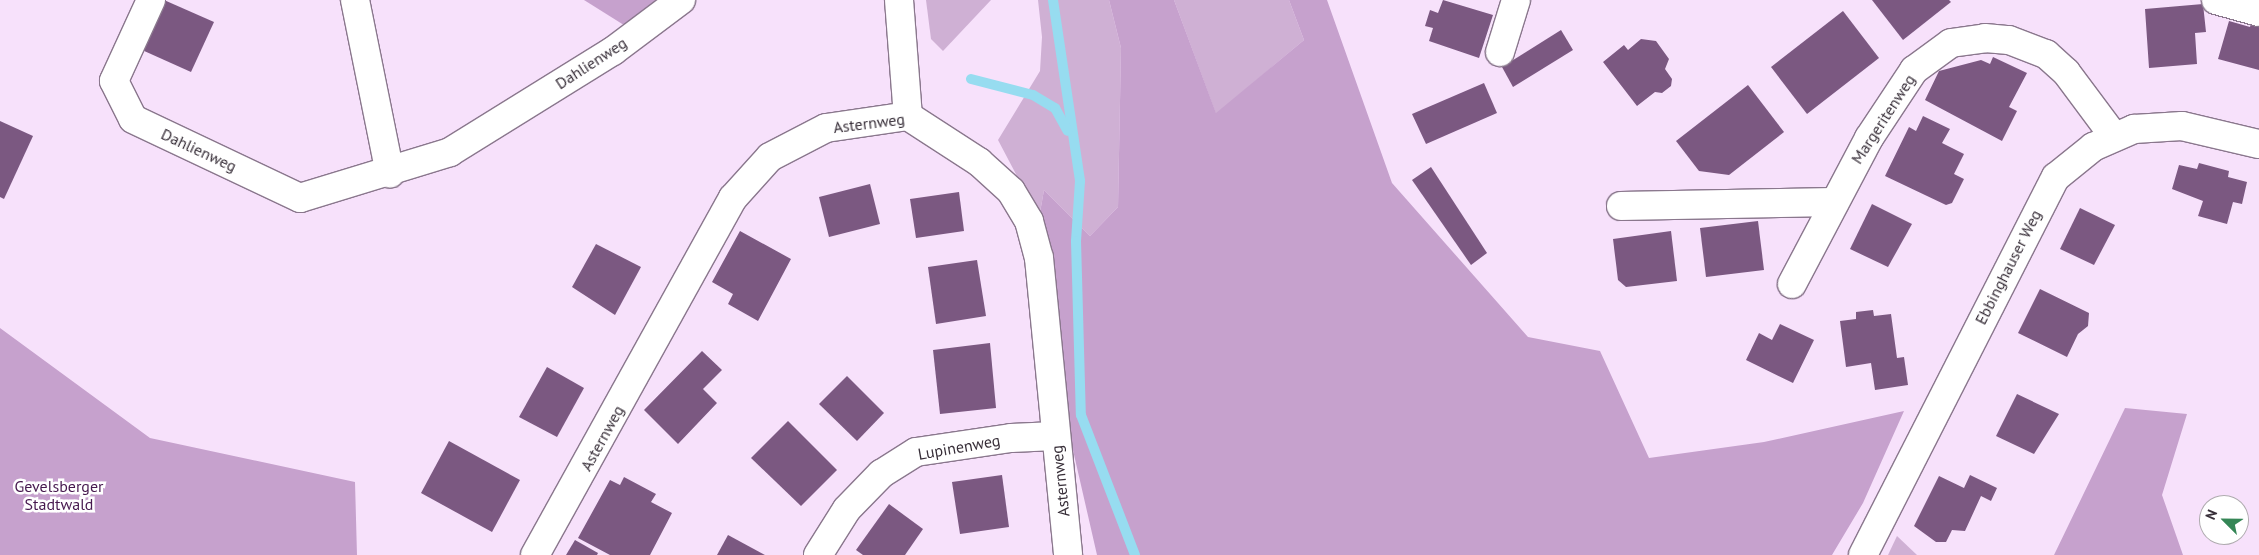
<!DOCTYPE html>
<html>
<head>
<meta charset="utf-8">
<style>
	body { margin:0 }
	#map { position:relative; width:2259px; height:555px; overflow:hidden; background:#f7e1fb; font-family:"PT Sans",sans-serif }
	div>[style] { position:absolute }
	.green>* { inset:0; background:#cfb0d4 }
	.forest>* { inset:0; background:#c6a1cd }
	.stream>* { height:10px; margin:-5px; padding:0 5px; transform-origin:5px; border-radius:5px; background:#97dcf0 }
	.building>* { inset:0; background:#7b5881 }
	.roads { filter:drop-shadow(1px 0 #8a778d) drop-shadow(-1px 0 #8a778d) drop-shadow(0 1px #8a778d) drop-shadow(0 -1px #8a778d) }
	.minor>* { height:28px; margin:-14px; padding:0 14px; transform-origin:14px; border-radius:14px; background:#fff }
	span { translate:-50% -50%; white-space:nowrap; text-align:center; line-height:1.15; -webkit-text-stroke:5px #fff; paint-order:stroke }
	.street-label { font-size:16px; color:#372e38 }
	.park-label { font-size:16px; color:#47194f }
	.north { position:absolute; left:2199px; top:495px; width:50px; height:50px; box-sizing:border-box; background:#fff; border:1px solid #afabaf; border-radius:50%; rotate:293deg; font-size:14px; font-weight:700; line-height:20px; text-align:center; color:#372e38 }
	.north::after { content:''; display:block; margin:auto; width:18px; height:22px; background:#358656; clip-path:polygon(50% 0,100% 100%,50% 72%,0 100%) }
</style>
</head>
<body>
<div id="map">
	<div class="green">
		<div style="clip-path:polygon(926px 0,991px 0,943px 51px,931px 39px)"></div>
		<div style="clip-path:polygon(1038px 0,1109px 0,1121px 48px,1118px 207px,1090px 236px,1044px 190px,1039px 218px,998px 140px,1040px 71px,1042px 37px)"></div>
		<div style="clip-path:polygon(1174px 0,1289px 0,1304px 40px,1216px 114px)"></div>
		<div style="clip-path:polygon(1897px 536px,1917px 555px,1888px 555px)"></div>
	</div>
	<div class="forest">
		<div style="clip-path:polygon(584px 0,695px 0,643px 37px)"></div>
		<div style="clip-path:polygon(1109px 0,1174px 0,1216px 113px,1304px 40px,1289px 0,1327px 0,1392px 183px,1528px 337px,1600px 351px,1649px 458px,1764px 442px,1904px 411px,1863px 503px,1832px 555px,1097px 555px,1067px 424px,1039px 218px,1044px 190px,1090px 236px,1118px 207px,1121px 48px)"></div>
		<div style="clip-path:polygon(0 328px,150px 438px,355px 482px,357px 555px,0 555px)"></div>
		<div style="clip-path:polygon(2125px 408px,2187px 414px,2162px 495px,2183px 555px,2054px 555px)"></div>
	</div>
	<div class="stream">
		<div style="left:1053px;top:0;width:183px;rotate:81.5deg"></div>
		<div style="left:1080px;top:181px;width:60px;rotate:93.8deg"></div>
		<div style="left:1076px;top:241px;width:174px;rotate:88.4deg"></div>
		<div style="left:1081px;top:415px;width:150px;rotate:68.9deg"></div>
		<div style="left:971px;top:79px;width:64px;rotate:14.5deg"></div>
		<div style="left:1033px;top:95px;width:26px;rotate:31deg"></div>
		<div style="left:1055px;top:108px;width:26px;rotate:61deg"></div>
	</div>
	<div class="building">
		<div style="clip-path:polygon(164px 0,214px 22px,191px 72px,142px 50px)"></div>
		<div style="clip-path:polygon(1443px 0,1493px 15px,1479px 58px,1429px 41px,1433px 28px,1425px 26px,1430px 10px,1438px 13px)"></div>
		<div style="clip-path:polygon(1872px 0,1949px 0,1951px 2px,1903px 40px)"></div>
		<div style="clip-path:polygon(2203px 4px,2206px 32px,2195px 33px,2197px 64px,2149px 68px,2145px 9px)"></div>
		<div style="clip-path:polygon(1843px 11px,1879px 58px,1807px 114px,1771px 67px)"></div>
		<div style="clip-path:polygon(2253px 15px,2259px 17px,2259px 70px,2218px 59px,2229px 21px,2250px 27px)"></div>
		<div style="clip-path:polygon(1561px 30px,1573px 50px,1513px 87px,1502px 67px)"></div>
		<div style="clip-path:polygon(1641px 39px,1656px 41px,1669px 59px,1665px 69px,1672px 79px,1671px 86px,1662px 93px,1655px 92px,1637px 106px,1603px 62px,1624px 45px,1628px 50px)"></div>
		<div style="clip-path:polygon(1993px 57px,2027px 73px,2009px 107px,2017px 111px,2002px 141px,1925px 100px,1939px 71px,1981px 60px,1990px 64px)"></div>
		<div style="clip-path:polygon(1484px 83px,1497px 113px,1426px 144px,1412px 114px)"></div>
		<div style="clip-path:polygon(1748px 85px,1784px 132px,1729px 175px,1699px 171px,1676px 141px)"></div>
		<div style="clip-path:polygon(1923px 116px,1950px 129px,1942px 143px,1964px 154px,1954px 174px,1964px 179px,1952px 203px,1946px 205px,1885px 176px,1909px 127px,1916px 131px)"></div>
		<div style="clip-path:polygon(0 121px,33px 136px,4px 199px,0 197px)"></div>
		<div style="clip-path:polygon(2199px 163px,2229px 171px,2228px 177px,2247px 182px,2242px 204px,2233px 202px,2227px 224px,2198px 216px,2203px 201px,2172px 189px,2179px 165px,2197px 169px)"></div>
		<div style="clip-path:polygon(1431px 167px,1487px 253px,1471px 265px,1412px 180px)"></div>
		<div style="clip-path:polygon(870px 184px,880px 224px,829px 237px,819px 197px)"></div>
		<div style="clip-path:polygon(959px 192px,964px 231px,916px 238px,910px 199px)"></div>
		<div style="clip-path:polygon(1872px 204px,1912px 224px,1888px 267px,1850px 249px)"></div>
		<div style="clip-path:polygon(2080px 208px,2115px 225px,2094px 265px,2060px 249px)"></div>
		<div style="clip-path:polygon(1758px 221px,1764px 270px,1706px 277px,1700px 228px)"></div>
		<div style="clip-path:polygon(740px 231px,791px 259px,758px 321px,728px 304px,733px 294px,712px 282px)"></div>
		<div style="clip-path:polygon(1671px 231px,1677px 281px,1626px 287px,1618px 280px,1613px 239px)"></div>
		<div style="clip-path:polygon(596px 244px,641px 267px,615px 315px,572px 287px)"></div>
		<div style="clip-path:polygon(977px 260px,986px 316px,936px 324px,928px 267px)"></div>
		<div style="clip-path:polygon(2040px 289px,2089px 313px,2088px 326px,2078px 334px,2067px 357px,2018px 333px)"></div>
		<div style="clip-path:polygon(1873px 310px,1874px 316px,1891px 314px,1897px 358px,1904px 357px,1908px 385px,1875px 390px,1871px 363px,1846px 367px,1840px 321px,1856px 319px,1856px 312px)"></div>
		<div style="clip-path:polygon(1780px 324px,1814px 340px,1793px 383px,1746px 360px,1759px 333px,1772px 340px)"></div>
		<div style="clip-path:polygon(990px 343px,996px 408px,940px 414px,933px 350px)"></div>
		<div style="clip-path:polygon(702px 351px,722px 370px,703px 389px,717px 403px,678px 444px,644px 410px)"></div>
		<div style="clip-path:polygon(547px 367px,584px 388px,557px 437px,519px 417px)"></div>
		<div style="clip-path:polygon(847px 376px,884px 413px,857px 441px,819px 404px)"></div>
		<div style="clip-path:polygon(2017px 394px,2059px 414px,2034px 454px,1996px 436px)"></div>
		<div style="clip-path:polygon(788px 421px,837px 470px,801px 506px,751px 458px)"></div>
		<div style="clip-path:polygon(449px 441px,520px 480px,492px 532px,421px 493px)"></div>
		<div style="clip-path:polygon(1002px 475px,1009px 527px,960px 534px,952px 482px)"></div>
		<div style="clip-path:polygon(1970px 475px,1997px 488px,1991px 501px,1981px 496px,1965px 531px,1952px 530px,1946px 542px,1936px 542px,1914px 526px,1939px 476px,1964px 488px)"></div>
		<div style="clip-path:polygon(624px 477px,656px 494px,651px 502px,672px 513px,650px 555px,610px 555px,578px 538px,610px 480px,620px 485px)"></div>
		<div style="clip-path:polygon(889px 504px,923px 529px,905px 555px,863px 555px,856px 550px)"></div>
		<div style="clip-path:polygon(728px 535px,765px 555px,717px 555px)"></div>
		<div style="clip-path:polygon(575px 540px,598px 553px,597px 555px,566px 555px)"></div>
	</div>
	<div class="roads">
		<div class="minor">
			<div style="left:151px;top:0;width:89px;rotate:114.6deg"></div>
			<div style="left:114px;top:81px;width:42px;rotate:63.4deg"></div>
			<div style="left:133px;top:119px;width:185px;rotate:25.3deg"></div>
			<div style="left:300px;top:198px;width:157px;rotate:-17deg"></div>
			<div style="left:450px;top:152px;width:192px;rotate:-31.8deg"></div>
			<div style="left:613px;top:51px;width:85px;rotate:-36.9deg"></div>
			<div style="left:355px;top:0;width:177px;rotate:78.6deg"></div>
			<div style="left:899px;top:0;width:116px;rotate:85.6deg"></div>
			<div style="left:2216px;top:0;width:45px;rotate:15.6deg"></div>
			<div style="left:1500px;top:52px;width:54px;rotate:-72.9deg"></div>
			<div style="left:1621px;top:206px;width:212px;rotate:-1.1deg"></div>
			<div style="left:1792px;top:284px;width:165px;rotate:-62.2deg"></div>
			<div style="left:1869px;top:138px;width:82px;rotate:-56.5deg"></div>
			<div style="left:1914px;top:70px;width:46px;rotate:-36.1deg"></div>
			<div style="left:1951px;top:43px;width:34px;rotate:-8deg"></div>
			<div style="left:1985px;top:38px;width:24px;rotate:5deg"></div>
			<div style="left:2009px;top:40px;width:40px;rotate:21deg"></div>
			<div style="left:2046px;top:54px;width:27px;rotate:42deg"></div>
			<div style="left:2066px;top:72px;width:79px;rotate:53.3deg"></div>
			<div style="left:535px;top:555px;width:408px;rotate:-61deg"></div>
			<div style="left:733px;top:198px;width:55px;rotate:-47.9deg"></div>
			<div style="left:770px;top:157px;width:63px;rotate:-27.4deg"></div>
			<div style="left:826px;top:128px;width:83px;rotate:-8.3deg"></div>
			<div style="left:908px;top:116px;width:85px;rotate:32.9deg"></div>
			<div style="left:979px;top:162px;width:43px;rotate:42.2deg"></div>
			<div style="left:1011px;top:191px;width:35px;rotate:59deg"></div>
			<div style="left:1029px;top:221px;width:38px;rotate:75deg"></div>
			<div style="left:1039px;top:258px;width:298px;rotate:84.4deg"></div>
			<div style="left:818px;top:555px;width:54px;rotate:-57.8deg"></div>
			<div style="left:847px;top:509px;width:49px;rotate:-45.8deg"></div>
			<div style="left:881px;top:474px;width:41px;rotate:-32.2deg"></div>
			<div style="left:916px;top:452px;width:96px;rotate:-8.4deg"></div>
			<div style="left:1011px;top:438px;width:44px;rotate:-2.6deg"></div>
			<div style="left:1863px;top:555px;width:424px;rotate:-63deg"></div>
			<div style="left:2056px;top:177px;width:48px;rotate:-39deg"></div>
			<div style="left:2093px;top:147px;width:45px;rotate:-23.7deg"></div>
			<div style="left:2134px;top:129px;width:48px;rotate:-3.6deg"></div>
			<div style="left:2182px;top:126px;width:79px;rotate:13.2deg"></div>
		</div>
	</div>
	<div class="street-label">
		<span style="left:591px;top:63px;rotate:-33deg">Dahlienweg</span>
		<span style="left:1883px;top:119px;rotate:-57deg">Margeritenweg</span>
		<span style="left:869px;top:123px;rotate:-7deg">Asternweg</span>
		<span style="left:199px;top:150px;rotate:25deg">Dahlienweg</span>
		<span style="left:2008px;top:267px;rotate:-63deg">Ebbinghauser Weg</span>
		<span style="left:602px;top:438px;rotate:-61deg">Asternweg</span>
		<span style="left:959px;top:447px;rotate:-10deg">Lupinenweg</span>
		<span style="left:1060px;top:481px;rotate:-96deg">Asternweg</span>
	</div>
	<div class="park-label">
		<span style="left:59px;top:495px">Gevelsberger<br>Stadtwald</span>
	</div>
	<div class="north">N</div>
</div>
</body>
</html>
